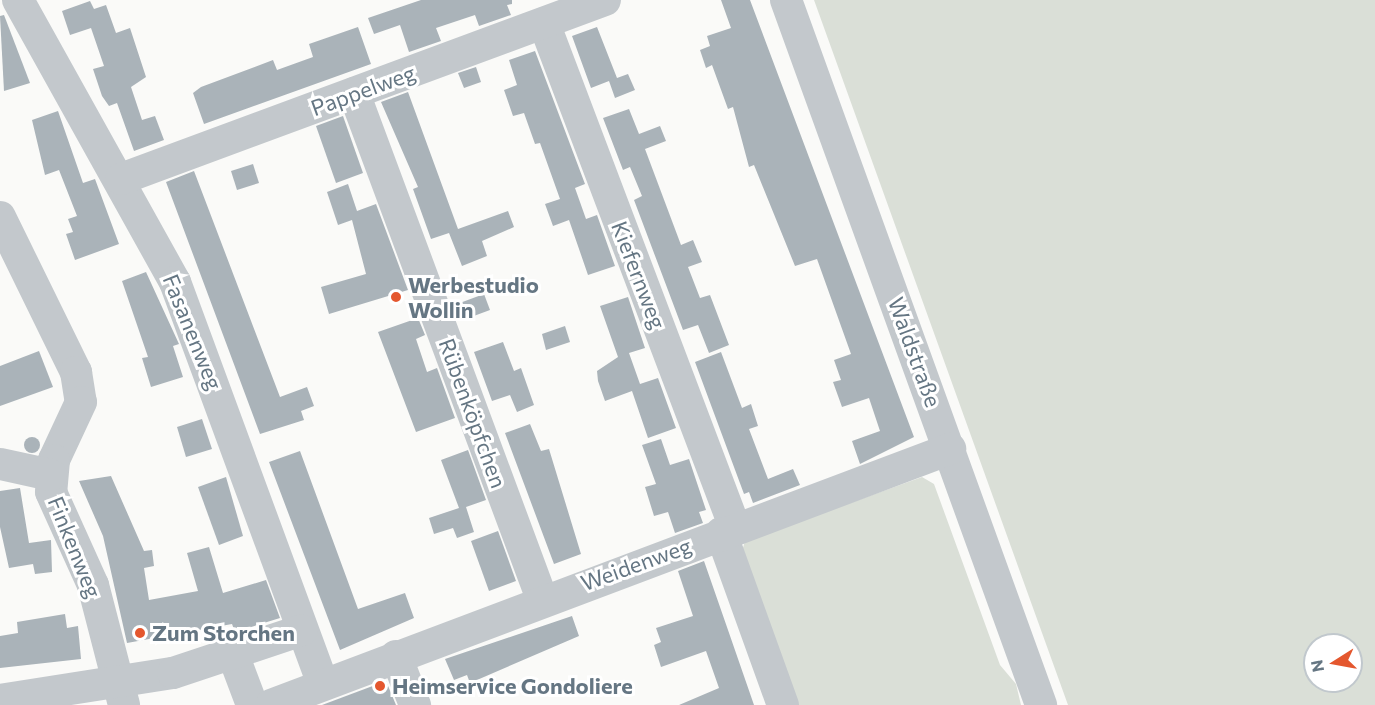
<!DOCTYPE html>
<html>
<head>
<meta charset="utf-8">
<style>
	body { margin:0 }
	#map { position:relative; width:1375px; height:705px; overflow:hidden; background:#fafaf8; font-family:Commissioner,sans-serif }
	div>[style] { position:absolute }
	.green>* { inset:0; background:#dadfd7 }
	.building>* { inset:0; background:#aab3b9 }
	.round { border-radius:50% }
	.minor>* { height:32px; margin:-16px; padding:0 16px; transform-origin:16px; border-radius:16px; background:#c3c8cc }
	.dots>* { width:16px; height:16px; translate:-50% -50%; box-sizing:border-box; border:3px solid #fff; border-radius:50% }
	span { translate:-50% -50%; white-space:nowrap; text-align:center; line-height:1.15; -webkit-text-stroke:6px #fff; paint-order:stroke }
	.street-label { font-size:22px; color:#657683 }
	.poi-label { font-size:22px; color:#657683; font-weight:700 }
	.left { translate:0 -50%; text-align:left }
	.north { position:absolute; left:1303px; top:633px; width:60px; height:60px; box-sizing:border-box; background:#fff; border:2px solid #c1c8cd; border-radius:50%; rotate:259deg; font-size:16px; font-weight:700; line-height:24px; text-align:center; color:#657683 }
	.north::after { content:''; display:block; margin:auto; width:21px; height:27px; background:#e4572e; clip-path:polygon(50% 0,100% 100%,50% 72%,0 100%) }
</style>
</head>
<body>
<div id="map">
	<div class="green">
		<div style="clip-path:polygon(evenodd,814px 0,1375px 0,1375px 705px,1068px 705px,814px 0,1315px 645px,1351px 645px,1351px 681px,1315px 681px,1315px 645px)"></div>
		<div style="clip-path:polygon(922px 477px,934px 484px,1000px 665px,1016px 684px,1021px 705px,796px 705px,739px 561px,745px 541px)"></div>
	</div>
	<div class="building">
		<div style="clip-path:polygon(421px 0,512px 0,512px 4px,507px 5px,511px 15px,479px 26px,475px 15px,436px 28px,441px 41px,409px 52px,400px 25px,374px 34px,368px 18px)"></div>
		<div style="clip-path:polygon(721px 0,750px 0,914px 437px,860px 464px,852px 441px,880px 431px,869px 398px,842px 407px,833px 382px,841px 380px,834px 360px,851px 354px,817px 259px,795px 266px,754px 165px,749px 167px,733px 107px,728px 109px,712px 65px,706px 68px,700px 50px,710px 46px,707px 36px,731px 28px)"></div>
		<div style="clip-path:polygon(90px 1px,94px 9px,106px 5px,116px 33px,130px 28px,146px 77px,131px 87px,142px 120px,155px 116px,164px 140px,134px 151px,117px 103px,109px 106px,102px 96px,93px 69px,104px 66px,91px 28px,70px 35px,62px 11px)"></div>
		<div style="clip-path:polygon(4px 15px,30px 83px,4px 91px,0 16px)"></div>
		<div style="clip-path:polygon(358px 27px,371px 64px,204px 124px,193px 93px,201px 87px,273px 60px,277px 70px,313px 57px,309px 44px)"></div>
		<div style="clip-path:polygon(597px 27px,617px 78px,628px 74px,635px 90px,615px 98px,609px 81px,591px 88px,572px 36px)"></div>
		<div style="clip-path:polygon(535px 51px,585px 184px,575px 188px,586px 219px,597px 215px,615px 266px,588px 275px,569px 220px,553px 226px,545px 204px,560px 199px,540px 143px,535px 144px,524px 113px,513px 116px,504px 90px,517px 85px,509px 60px)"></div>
		<div style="clip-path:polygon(476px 67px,481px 82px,464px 88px,458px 73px)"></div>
		<div style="clip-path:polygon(408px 92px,458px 229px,508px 211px,514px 227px,482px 241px,487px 256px,462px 266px,449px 233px,431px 239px,413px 189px,418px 187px,381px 102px)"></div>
		<div style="clip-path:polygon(629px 109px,639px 134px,660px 126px,666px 141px,645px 149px,681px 245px,693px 240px,702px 262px,688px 267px,700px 298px,710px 295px,729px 345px,709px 353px,698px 325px,683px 330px,634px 200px,642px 196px,630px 167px,623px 170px,603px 118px)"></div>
		<div style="clip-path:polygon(58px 111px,83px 183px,95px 179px,119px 244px,75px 260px,66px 234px,73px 232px,68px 219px,77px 216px,59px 170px,45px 175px,32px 120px)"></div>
		<div style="clip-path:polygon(343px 116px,363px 173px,336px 183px,316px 126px)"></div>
		<div style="clip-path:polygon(253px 164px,259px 183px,237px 190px,231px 171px)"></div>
		<div style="clip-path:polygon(194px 171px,280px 397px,307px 387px,314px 406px,301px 411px,304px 420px,260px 434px,166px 182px)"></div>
		<div style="clip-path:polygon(348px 184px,357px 211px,376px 204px,408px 290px,329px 314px,321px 287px,366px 274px,352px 220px,338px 225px,327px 192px)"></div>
		<div style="clip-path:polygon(146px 272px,179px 344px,173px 346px,183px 377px,151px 387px,142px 358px,148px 357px,122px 281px)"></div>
		<div style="clip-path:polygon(484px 294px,490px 310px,463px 320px,457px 304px)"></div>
		<div style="clip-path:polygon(628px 297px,645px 348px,629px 353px,640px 384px,658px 378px,676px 428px,648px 438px,632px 391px,605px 401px,598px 381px,597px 371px,618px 357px,600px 306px)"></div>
		<div style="clip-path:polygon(418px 318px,425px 335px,416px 339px,427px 372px,437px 368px,455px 418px,416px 432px,378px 332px)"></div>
		<div style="clip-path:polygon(565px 326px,570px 342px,546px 350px,542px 334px)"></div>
		<div style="clip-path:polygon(503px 342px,514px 371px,521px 368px,534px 405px,517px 412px,510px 395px,492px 401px,474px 352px)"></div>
		<div style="clip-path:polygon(39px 351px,53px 387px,0 406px,0 366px)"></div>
		<div style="clip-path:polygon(721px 352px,742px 408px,751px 404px,758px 426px,749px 429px,768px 479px,793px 469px,800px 485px,753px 503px,749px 492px,744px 494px,695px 362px)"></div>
		<div style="clip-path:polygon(202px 419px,212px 449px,186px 457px,177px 427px)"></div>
		<div style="clip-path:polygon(530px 424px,541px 451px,549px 449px,581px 554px,554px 564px,505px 433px)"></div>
		<div class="round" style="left:24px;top:437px;width:16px;height:16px"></div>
		<div style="clip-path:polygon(661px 439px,670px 465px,689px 459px,706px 510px,699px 512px,703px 523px,675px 533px,668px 512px,654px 516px,645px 487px,656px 484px,642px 445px)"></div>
		<div style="clip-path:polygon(468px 450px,486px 500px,466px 507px,474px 532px,457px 538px,453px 528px,434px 534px,429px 518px,459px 508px,441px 460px)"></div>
		<div style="clip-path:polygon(300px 451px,358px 609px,405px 593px,414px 618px,340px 650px,269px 462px)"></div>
		<div style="clip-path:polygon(111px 476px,144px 551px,152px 550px,154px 566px,144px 568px,149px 600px,198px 591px,187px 553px,209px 547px,223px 593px,266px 580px,280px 618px,235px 632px,232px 624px,127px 643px,103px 536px,79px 481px)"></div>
		<div style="clip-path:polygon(226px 477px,243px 536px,219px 545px,198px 487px)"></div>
		<div style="clip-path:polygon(20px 488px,29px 543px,51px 540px,52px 572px,35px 574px,33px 564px,9px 568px,0 527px,0 491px)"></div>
		<div style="clip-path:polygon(498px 531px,516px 581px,489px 591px,471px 541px)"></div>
		<div style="clip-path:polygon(704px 561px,728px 630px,754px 705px,679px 705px,719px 688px,706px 651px,661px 667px,654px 645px,661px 642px,656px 628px,693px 616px,678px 571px)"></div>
		<div style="clip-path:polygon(65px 614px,67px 628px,78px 626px,81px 659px,0 668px,0 636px,18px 633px,17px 622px)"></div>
		<div style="clip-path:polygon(572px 616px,579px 636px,470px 683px,467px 675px,454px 680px,445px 659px)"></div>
		<div style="clip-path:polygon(386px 681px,396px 705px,322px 705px)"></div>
	</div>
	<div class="minor">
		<div style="left:18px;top:0;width:323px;rotate:60.9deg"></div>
		<div style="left:175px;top:282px;width:428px;rotate:69.8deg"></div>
		<div style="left:786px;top:0;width:750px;rotate:70.11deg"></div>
		<div style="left:544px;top:23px;width:540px;rotate:69.28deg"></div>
		<div style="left:354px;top:93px;width:540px;rotate:69.62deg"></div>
		<div style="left:121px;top:179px;width:516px;rotate:-20.3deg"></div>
		<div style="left:0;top:217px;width:173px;rotate:63.9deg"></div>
		<div style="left:76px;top:372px;width:30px;rotate:81deg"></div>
		<div style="left:81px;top:402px;width:64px;rotate:115deg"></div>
		<div style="left:54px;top:460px;width:32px;rotate:95deg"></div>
		<div style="left:51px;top:492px;width:102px;rotate:65.7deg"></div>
		<div style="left:93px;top:585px;width:124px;rotate:75.5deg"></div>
		<div style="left:0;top:464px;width:52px;rotate:12.2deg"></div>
		<div style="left:721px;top:533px;width:183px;rotate:70.2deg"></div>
		<div style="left:396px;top:656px;width:53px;rotate:68.8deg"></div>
		<div style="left:234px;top:657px;width:51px;rotate:69.4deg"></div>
		<div style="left:0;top:700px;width:175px;rotate:-8.9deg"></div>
		<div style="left:173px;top:673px;width:136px;rotate:-18.4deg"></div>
		<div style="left:271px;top:705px;width:726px;rotate:-20.66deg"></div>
	</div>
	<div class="dots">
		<div style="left:396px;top:297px;background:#e4572e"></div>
		<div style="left:140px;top:633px;background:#e4572e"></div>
		<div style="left:380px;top:686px;background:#e4572e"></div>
	</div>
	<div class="street-label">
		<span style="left:363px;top:90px;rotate:-20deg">Pappelweg</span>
		<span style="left:639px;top:275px;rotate:69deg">Kiefernweg</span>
		<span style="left:193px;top:332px;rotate:68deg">Fasanenweg</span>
		<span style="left:915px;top:352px;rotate:70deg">Waldstraße</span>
		<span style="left:473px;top:413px;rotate:70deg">Rübenköpfchen</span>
		<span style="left:75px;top:547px;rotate:68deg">Finkenweg</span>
		<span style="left:636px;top:564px;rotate:-20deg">Weidenweg</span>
	</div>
	<div class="poi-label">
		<span class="left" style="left:408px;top:297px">Werbestudio<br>Wollin</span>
		<span class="left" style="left:152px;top:633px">Zum Storchen</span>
		<span class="left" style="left:392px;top:686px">Heimservice Gondoliere</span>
	</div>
	<div class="north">N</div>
</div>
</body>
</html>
